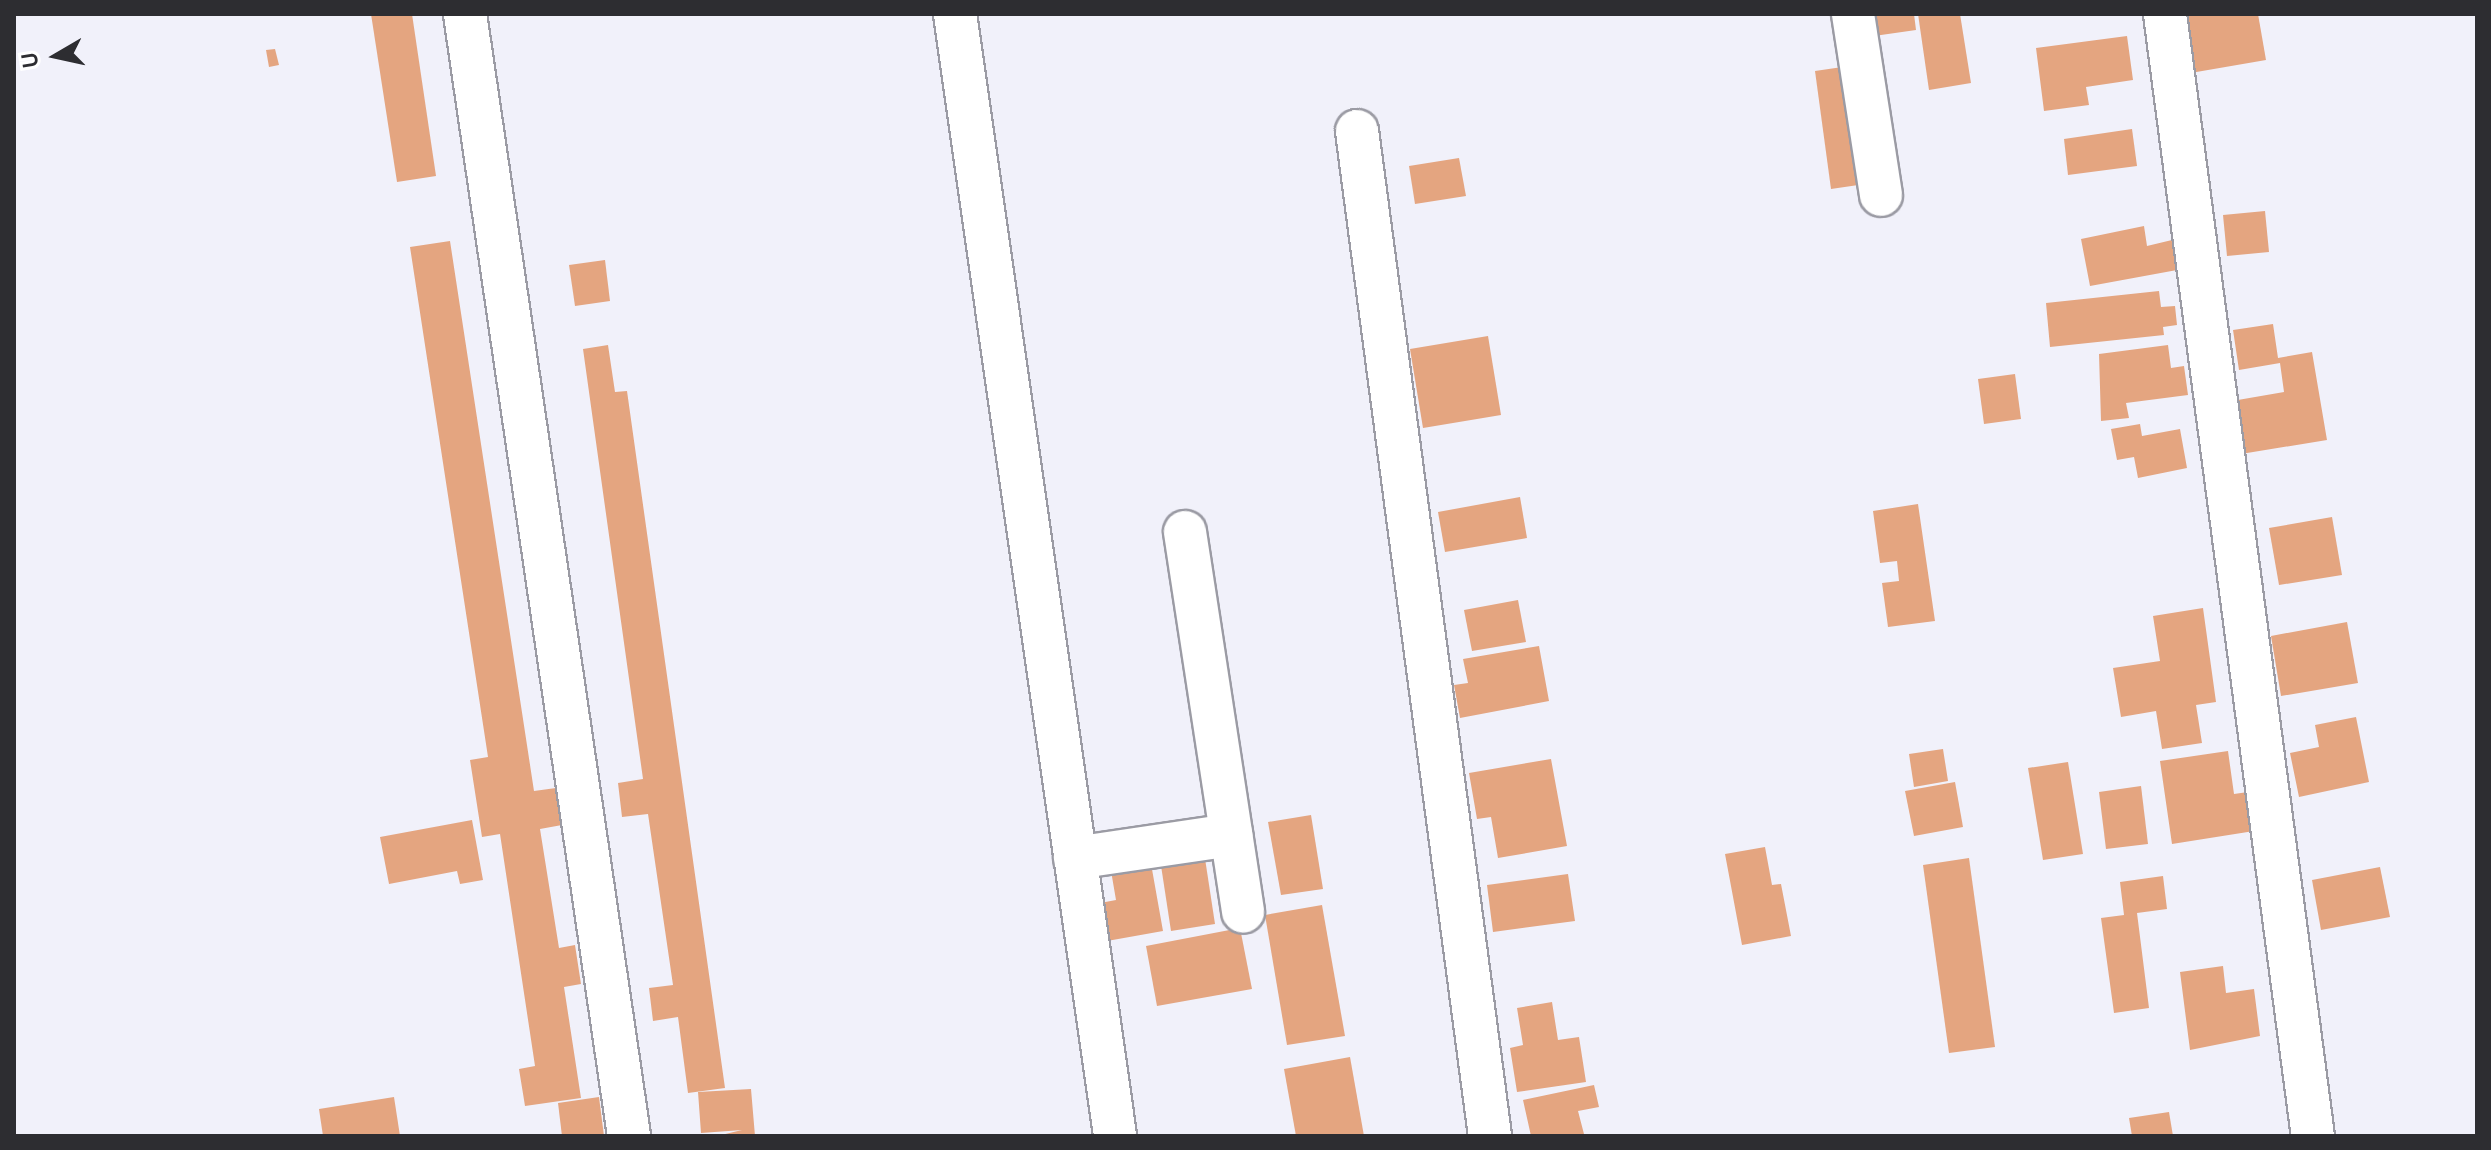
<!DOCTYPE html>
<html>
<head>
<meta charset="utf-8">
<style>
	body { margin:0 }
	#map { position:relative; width:2491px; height:1150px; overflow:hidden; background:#f1f1fa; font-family:Overpass,sans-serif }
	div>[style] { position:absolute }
	.building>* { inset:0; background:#e4a580 }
	.roads { filter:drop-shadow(2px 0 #9b9ba4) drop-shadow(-2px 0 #9b9ba4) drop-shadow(0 2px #9b9ba4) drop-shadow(0 -2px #9b9ba4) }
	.minor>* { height:42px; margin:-21px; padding:0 21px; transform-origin:21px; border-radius:21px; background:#fff }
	span { translate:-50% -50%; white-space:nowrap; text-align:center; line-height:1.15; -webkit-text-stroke:8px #fff; paint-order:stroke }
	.frame { position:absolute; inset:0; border:16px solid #2d2d31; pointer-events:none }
	.north { position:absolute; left:16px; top:16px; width:80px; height:80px; -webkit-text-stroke:6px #fff; paint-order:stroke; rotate:261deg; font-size:22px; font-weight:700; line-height:32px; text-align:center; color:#2d2d31 }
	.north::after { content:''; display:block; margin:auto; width:28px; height:36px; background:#2d2d31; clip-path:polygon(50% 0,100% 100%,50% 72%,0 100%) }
</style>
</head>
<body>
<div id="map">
	<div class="building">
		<div style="clip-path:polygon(371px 14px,412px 14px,436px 176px,397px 182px)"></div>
		<div style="clip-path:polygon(1864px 14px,1914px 14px,1916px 30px,1867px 37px)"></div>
		<div style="clip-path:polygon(1918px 14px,1960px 14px,1971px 83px,1929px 90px)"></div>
		<div style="clip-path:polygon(2168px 14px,2258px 14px,2266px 60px,2179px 75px)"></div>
		<div style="clip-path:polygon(2127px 36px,2133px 80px,2086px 87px,2089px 105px,2044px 111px,2036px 48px)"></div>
		<div style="clip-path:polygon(275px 49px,279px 65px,269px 67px,266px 50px)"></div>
		<div style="clip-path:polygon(1856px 65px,1872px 183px,1831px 189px,1815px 71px)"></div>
		<div style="clip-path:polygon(2132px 129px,2137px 166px,2068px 175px,2064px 139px)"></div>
		<div style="clip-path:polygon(1459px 158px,1466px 196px,1415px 204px,1409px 166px)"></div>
		<div style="clip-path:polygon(2265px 211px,2269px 252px,2227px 256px,2223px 215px)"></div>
		<div style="clip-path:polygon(2144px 226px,2147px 246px,2172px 240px,2177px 270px,2090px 286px,2081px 239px)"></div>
		<div style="clip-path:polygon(450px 241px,534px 791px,556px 788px,562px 825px,540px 829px,559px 948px,575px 945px,581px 984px,564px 987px,581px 1098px,525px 1106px,519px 1069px,535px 1066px,500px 834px,482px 837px,470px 760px,488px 757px,410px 247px)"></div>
		<div style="clip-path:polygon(605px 260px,610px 301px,575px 306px,569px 265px)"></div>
		<div style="clip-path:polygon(2159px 291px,2161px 307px,2175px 306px,2177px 325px,2163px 327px,2164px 335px,2050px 347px,2046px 303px)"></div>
		<div style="clip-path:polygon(2273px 324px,2278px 358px,2312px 352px,2327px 440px,2241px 454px,2232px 401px,2284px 392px,2280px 363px,2239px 370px,2233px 330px)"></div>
		<div style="clip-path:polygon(1488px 336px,1501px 415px,1423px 428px,1410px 349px)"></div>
		<div style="clip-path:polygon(608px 345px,615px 392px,627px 391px,725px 1088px,688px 1093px,678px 1017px,653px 1021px,649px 988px,673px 985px,648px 814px,622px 817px,618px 783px,643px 779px,583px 349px)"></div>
		<div style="clip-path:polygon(2168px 345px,2171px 368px,2184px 366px,2188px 395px,2126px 403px,2129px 418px,2101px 421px,2099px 354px)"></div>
		<div style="clip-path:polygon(2015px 374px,2021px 419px,1984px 424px,1978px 379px)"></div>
		<div style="clip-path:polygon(2140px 424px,2142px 436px,2180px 429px,2187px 468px,2138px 478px,2134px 457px,2117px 460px,2111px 429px)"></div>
		<div style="clip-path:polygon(1520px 497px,1527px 538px,1445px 552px,1438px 512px)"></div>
		<div style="clip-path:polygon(1918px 504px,1935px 621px,1888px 627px,1882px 583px,1899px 581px,1897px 561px,1880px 563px,1873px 511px)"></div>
		<div style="clip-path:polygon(2332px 517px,2342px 575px,2279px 585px,2269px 528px)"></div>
		<div style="clip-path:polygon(1518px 600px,1526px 642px,1472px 651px,1464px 610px)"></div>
		<div style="clip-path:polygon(2203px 608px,2216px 702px,2196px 705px,2202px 743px,2162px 749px,2156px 711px,2121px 717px,2113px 668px,2160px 661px,2153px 616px)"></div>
		<div style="clip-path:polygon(2347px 622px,2358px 683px,2281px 696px,2271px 636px)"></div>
		<div style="clip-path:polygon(1539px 646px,1549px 701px,1460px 718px,1454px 685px,1468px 683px,1463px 659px)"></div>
		<div style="clip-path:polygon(2356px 717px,2369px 782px,2299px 797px,2290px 753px,2319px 747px,2315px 725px)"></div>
		<div style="clip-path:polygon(1943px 749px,1948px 781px,1914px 787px,1909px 754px)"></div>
		<div style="clip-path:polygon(2228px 751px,2234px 794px,2248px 792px,2254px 831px,2172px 844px,2160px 761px)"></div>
		<div style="clip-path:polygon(1551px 759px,1567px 846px,1498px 858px,1491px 817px,1477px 819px,1469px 773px)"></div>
		<div style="clip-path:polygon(2068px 762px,2083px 854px,2043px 860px,2028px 768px)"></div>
		<div style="clip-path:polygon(1955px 782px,1963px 827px,1914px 836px,1905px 791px)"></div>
		<div style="clip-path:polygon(2141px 786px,2148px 844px,2106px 849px,2099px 792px)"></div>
		<div style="clip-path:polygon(1311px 815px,1323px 889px,1281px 895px,1268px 822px)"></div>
		<div style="clip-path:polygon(472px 820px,483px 880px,460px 884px,457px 871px,389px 884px,380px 837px)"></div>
		<div style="clip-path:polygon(1765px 847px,1772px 885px,1781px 884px,1791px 936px,1742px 945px,1725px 854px)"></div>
		<div style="clip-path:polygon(1204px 852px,1215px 924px,1171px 931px,1160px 859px)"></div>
		<div style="clip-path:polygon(1150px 858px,1163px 931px,1107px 941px,1100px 903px,1116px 900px,1110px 865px)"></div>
		<div style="clip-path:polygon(1969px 858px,1995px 1047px,1949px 1053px,1923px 865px)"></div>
		<div style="clip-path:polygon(2380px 867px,2390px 917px,2321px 930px,2312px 880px)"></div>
		<div style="clip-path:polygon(1568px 874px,1575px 921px,1493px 932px,1487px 885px)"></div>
		<div style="clip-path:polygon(2163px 876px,2167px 909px,2137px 913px,2149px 1008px,2114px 1013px,2101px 918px,2124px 915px,2120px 882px)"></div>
		<div style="clip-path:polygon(1322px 905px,1345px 1036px,1287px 1045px,1265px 915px)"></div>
		<div style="clip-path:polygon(1240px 928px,1252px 989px,1157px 1006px,1146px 946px)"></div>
		<div style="clip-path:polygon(2223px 966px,2226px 993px,2254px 989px,2260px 1036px,2190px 1050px,2180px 972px)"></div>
		<div style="clip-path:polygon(1552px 1002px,1558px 1040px,1579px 1037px,1586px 1082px,1517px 1092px,1510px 1048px,1523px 1045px,1517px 1008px)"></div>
		<div style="clip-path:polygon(1350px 1057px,1364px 1136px,1296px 1136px,1284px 1069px)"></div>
		<div style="clip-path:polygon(1594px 1085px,1599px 1107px,1578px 1111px,1584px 1134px,1531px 1136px,1523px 1100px)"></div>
		<div style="clip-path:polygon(751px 1089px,755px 1136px,717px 1136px,742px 1130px,701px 1133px,698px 1092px)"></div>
		<div style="clip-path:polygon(394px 1097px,400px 1136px,323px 1136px,319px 1109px)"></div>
		<div style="clip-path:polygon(599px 1097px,604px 1136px,562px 1136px,558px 1103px)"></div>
		<div style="clip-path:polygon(2169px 1112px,2173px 1136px,2132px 1136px,2129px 1118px)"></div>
	</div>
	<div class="roads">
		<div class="minor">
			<div style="left:465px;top:14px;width:1134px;rotate:81.68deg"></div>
			<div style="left:955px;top:14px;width:1133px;rotate:81.88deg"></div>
			<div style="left:1853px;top:14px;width:183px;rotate:81.2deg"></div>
			<div style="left:2165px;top:14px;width:1132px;rotate:82.49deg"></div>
			<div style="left:1357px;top:131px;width:1014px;rotate:82.46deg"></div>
			<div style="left:1185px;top:532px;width:384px;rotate:81.3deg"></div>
			<div style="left:1075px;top:858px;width:158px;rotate:-8.4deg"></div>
		</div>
	</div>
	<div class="frame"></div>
	<div class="north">U</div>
</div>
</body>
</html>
